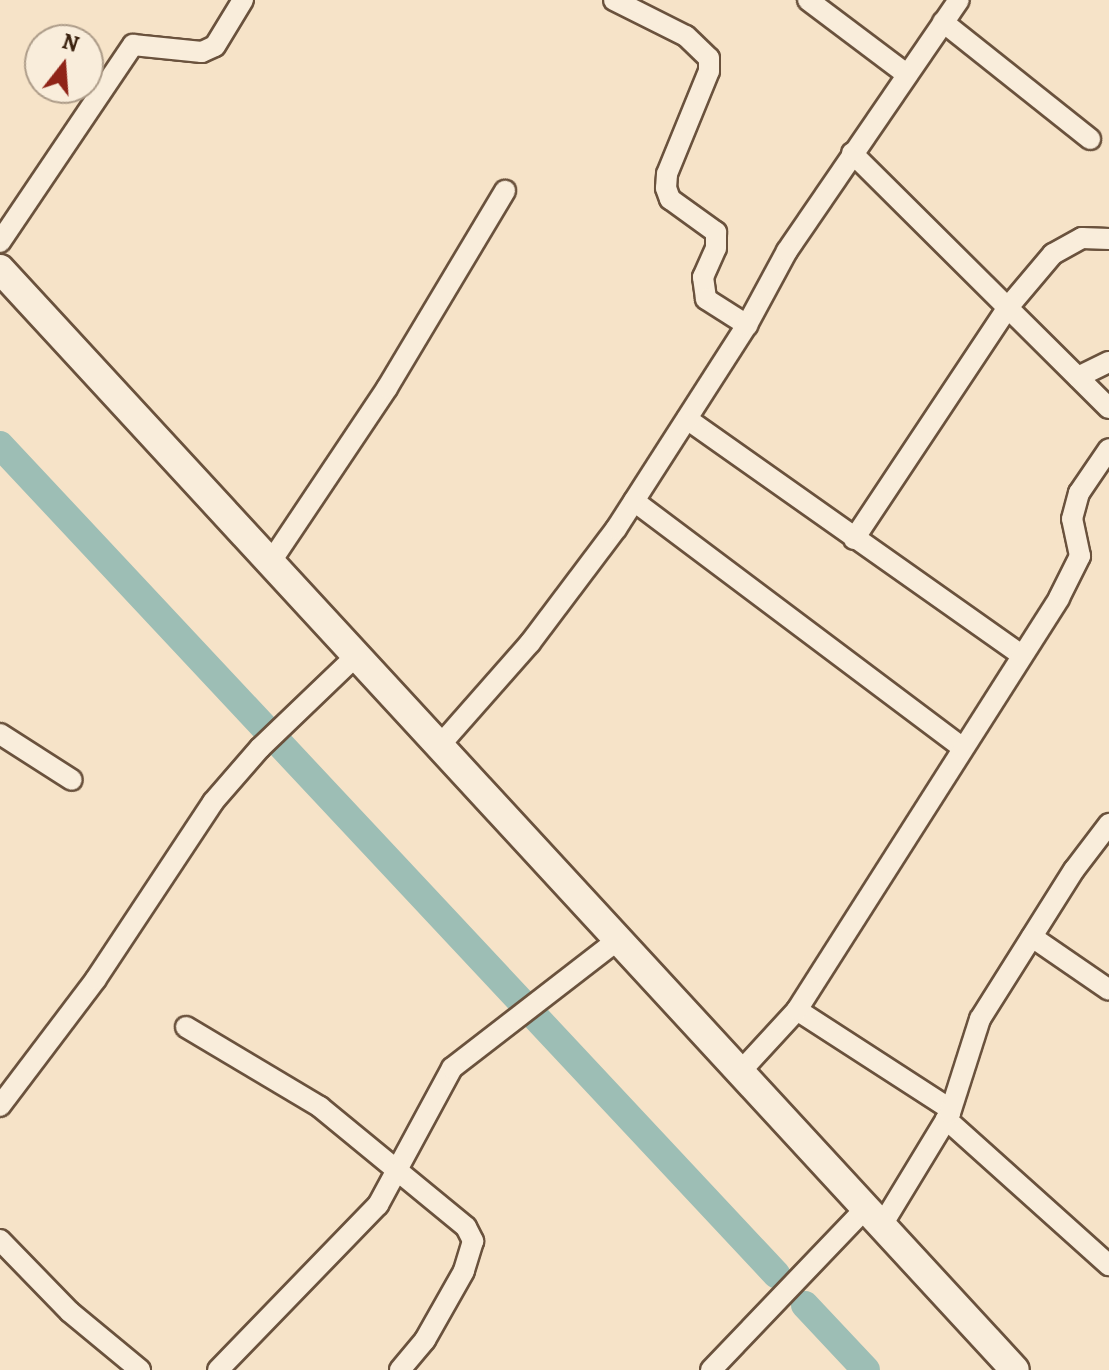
<!DOCTYPE html>
<html>
<head>
<meta charset="utf-8">
<style>
	body { margin:0 }
	#map { position:relative; width:1109px; height:1370px; overflow:hidden; background:#f6e3c8; font-family:Alegreya,serif }
	div>[style] { position:absolute }
	.canal>* { height:28px; margin:-14px; padding:0 14px; transform-origin:14px; border-radius:14px; background:#9dbeb5 }
	.roads { filter:drop-shadow(2px 0 #6a523d) drop-shadow(-2px 0 #6a523d) drop-shadow(0 2px #6a523d) drop-shadow(0 -2px #6a523d) }
	.street>* { height:20px; margin:-10px; padding:0 10px; transform-origin:10px; border-radius:10px; background:#f9eddb }
	.secondary>* { height:28px; margin:-14px; padding:0 14px; transform-origin:14px; border-radius:14px; background:#f9eddb }
	span { translate:-50% -50%; white-space:nowrap; text-align:center; line-height:1.15; -webkit-text-stroke:6px #f9eddb; paint-order:stroke }
	.north { position:absolute; left:24px; top:24px; width:80px; height:80px; box-sizing:border-box; background:#f9eddb; border:2px solid #ad9c89; border-radius:50%; rotate:17deg; font-size:22px; font-weight:700; line-height:32px; text-align:center; color:#3b220f }
	.north::after { content:''; display:block; margin:auto; width:28px; height:36px; background:#8f2418; clip-path:polygon(50% 0,100% 100%,50% 72%,0 100%) }
</style>
</head>
<body>
<div id="map">
	<div class="canal">
		<div style="left:0;top:445px;width:1136px;rotate:46.89deg"></div>
		<div style="left:805px;top:1305px;width:89px;rotate:46.8deg"></div>
	</div>
	<div class="roads">
		<div class="street">
			<div style="left:614px;top:0;width:80px;rotate:26.6deg"></div>
			<div style="left:686px;top:36px;width:32px;rotate:44deg"></div>
			<div style="left:709px;top:58px;width:13px;rotate:90deg"></div>
			<div style="left:709px;top:71px;width:111px;rotate:112.2deg"></div>
			<div style="left:667px;top:174px;width:14px;rotate:94deg"></div>
			<div style="left:666px;top:188px;width:12px;rotate:70deg"></div>
			<div style="left:670px;top:199px;width:57px;rotate:35.7deg"></div>
			<div style="left:716px;top:232px;width:16px;rotate:90deg"></div>
			<div style="left:716px;top:248px;width:32px;rotate:114deg"></div>
			<div style="left:703px;top:277px;width:22px;rotate:82deg"></div>
			<div style="left:706px;top:299px;width:49px;rotate:32.4deg"></div>
			<div style="left:808px;top:0;width:121px;rotate:37deg"></div>
			<div style="left:943px;top:22px;width:188px;rotate:38.5deg"></div>
			<div style="left:852px;top:153px;width:362px;rotate:44.8deg"></div>
			<div style="left:0;top:242px;width:238px;rotate:-56deg"></div>
			<div style="left:133px;top:45px;width:69px;rotate:5.8deg"></div>
			<div style="left:202px;top:52px;width:14px;rotate:-25deg"></div>
			<div style="left:215px;top:46px;width:54px;rotate:-58.7deg"></div>
			<div style="left:1078px;top:377px;width:34px;rotate:-26deg"></div>
			<div style="left:687px;top:419px;width:410px;rotate:35.2deg"></div>
			<div style="left:634px;top:501px;width:410px;rotate:36.9deg"></div>
			<div style="left:854px;top:539px;width:280px;rotate:-56.4deg"></div>
			<div style="left:1009px;top:306px;width:68px;rotate:-49.8deg"></div>
			<div style="left:1053px;top:254px;width:33px;rotate:-29deg"></div>
			<div style="left:1082px;top:238px;width:27px;rotate:2deg"></div>
			<div style="left:272px;top:560px;width:207px;rotate:-56.2deg"></div>
			<div style="left:387px;top:388px;width:230px;rotate:-59.1deg"></div>
			<div style="left:0;top:734px;width:85px;rotate:32.6deg"></div>
			<div style="left:441px;top:744px;width:135px;rotate:-48.6deg"></div>
			<div style="left:530px;top:643px;width:143px;rotate:-53deg"></div>
			<div style="left:616px;top:529px;width:242px;rotate:-57.3deg"></div>
			<div style="left:747px;top:325px;width:84px;rotate:-61.6deg"></div>
			<div style="left:787px;top:251px;width:304px;rotate:-55.6deg"></div>
			<div style="left:1032px;top:937px;width:93px;rotate:34.5deg"></div>
			<div style="left:797px;top:1010px;width:182px;rotate:32.9deg"></div>
			<div style="left:186px;top:1027px;width:156px;rotate:30.8deg"></div>
			<div style="left:320px;top:1107px;width:189px;rotate:39.4deg"></div>
			<div style="left:466px;top:1227px;width:16px;rotate:63deg"></div>
			<div style="left:473px;top:1241px;width:31px;rotate:107deg"></div>
			<div style="left:464px;top:1271px;width:79px;rotate:119.5deg"></div>
			<div style="left:425px;top:1340px;width:39px;rotate:130deg"></div>
			<div style="left:740px;top:1072px;width:84px;rotate:-47.4deg"></div>
			<div style="left:797px;top:1010px;width:488px;rotate:-57.5deg"></div>
			<div style="left:1059px;top:598px;width:47px;rotate:-63.4deg"></div>
			<div style="left:1080px;top:556px;width:38px;rotate:-102deg"></div>
			<div style="left:1072px;top:519px;width:27px;rotate:-75deg"></div>
			<div style="left:1079px;top:493px;width:53px;rotate:-55.7deg"></div>
			<div style="left:0;top:1106px;width:159px;rotate:-52.9deg"></div>
			<div style="left:96px;top:979px;width:212px;rotate:-56.5deg"></div>
			<div style="left:213px;top:802px;width:72px;rotate:-49deg"></div>
			<div style="left:260px;top:748px;width:136px;rotate:-43.8deg"></div>
			<div style="left:946px;top:1119px;width:219px;rotate:41.9deg"></div>
			<div style="left:882px;top:1225px;width:131px;rotate:-58.7deg"></div>
			<div style="left:950px;top:1113px;width:99px;rotate:-72.3deg"></div>
			<div style="left:980px;top:1019px;width:176px;rotate:-57.8deg"></div>
			<div style="left:1074px;top:870px;width:58px;rotate:-52.7deg"></div>
			<div style="left:0;top:1240px;width:100px;rotate:45.8deg"></div>
			<div style="left:70px;top:1312px;width:91px;rotate:39.6deg"></div>
			<div style="left:218px;top:1370px;width:230px;rotate:-45.9deg"></div>
			<div style="left:378px;top:1205px;width:156px;rotate:-61.6deg"></div>
			<div style="left:452px;top:1068px;width:212px;rotate:-37.7deg"></div>
			<div style="left:711px;top:1370px;width:224px;rotate:-46.3deg"></div>
		</div>
		<div class="secondary">
			<div style="left:0;top:269px;width:1497px;rotate:47.33deg"></div>
		</div>
	</div>
	<div class="north">N</div>
</div>
</body>
</html>
